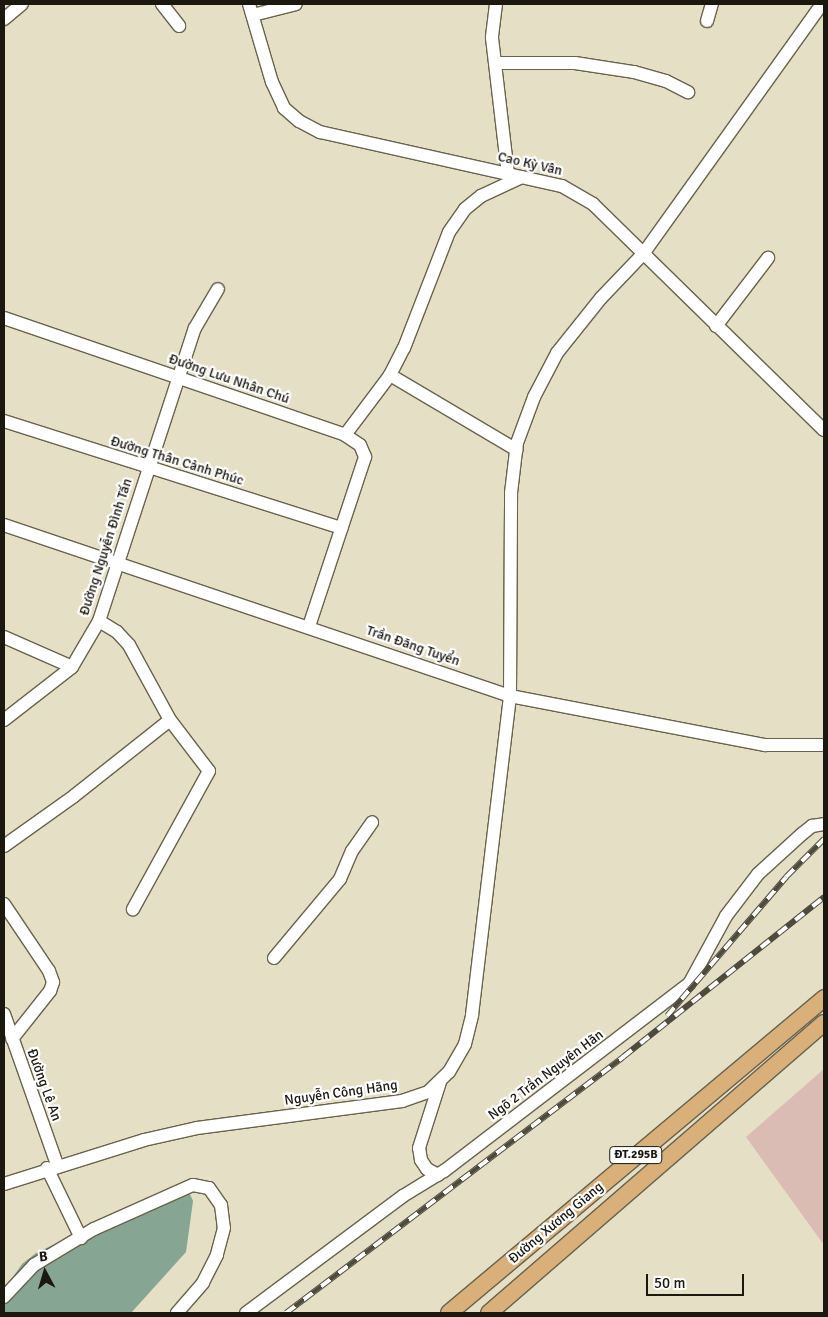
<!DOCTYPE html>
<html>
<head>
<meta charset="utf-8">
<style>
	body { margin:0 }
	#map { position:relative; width:828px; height:1317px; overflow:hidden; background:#e5dfc5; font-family:Signika,sans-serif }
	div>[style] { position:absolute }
	.green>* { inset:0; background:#dabcb4 }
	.water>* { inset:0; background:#86a592 }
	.roads { filter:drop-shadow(1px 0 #68634d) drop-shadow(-1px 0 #68634d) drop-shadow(0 1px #68634d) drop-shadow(0 -1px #68634d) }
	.minor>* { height:12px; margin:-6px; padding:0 6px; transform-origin:6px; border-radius:6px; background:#fff }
	.major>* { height:16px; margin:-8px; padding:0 8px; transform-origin:8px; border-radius:8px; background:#dab07a }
	.rail>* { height:5.5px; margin-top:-2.75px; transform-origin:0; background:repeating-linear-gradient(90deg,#fff 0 11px,#4e4b3d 0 22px); box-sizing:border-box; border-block:1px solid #4e4b3d }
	span { translate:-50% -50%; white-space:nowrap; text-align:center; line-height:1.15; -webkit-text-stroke:4.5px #fff; paint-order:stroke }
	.shield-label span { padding:1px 4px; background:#fff; border:1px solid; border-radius:4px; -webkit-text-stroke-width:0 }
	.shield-label { font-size:12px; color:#1a180f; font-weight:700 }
	.street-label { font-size:14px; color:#1a180f }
	.frame { position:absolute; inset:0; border:5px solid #1a180f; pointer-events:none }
	.north { position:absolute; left:20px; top:1247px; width:50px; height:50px; -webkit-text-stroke:4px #fff; paint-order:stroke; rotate:354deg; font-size:14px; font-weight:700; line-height:20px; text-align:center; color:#1a180f }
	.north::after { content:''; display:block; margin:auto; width:18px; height:22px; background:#1a180f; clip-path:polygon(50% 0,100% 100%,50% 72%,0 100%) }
	.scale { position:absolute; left:646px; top:1274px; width:98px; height:22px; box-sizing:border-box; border:2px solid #1a180f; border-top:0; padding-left:6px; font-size:15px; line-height:18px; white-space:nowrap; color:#1a180f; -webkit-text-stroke:4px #fff; paint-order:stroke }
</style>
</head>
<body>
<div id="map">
	<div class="green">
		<div style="clip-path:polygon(824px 1069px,824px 1245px,746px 1137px)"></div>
	</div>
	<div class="water">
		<div style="clip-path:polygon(174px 1187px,189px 1192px,193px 1201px,186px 1252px,131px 1313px,4px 1313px,4px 1290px,22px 1264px,36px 1253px)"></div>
	</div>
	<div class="roads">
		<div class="minor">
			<div style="left:162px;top:4px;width:28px;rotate:52deg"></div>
			<div style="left:249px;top:4px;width:81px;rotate:73.6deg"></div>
			<div style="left:272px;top:82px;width:29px;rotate:65deg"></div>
			<div style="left:284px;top:108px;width:20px;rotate:41deg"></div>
			<div style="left:299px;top:121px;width:24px;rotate:28deg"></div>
			<div style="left:320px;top:132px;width:248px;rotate:12.6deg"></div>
			<div style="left:562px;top:186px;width:36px;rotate:30deg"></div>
			<div style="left:593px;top:204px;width:323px;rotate:44.4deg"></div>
			<div style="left:496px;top:4px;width:34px;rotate:97deg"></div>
			<div style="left:492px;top:38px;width:137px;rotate:83.3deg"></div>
			<div style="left:253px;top:15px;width:44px;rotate:-14.3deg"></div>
			<div style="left:4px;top:19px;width:23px;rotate:-40deg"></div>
			<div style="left:707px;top:21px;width:18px;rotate:-74deg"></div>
			<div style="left:495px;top:63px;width:80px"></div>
			<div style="left:575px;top:63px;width:60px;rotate:8.7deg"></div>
			<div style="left:634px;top:72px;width:33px;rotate:16deg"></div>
			<div style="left:666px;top:81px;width:25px;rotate:27deg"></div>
			<div style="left:4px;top:318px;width:361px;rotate:18.9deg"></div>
			<div style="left:345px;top:435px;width:18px;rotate:34deg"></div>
			<div style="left:360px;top:445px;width:13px;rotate:67deg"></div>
			<div style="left:365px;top:457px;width:178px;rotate:108.3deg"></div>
			<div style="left:716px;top:326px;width:86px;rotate:-52.6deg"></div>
			<div style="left:390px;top:375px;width:147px;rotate:30.6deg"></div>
			<div style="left:4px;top:421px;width:354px;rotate:17.6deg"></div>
			<div style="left:345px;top:435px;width:75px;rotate:-53.1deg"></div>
			<div style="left:390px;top:375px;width:30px;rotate:-63deg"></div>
			<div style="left:404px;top:348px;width:124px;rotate:-68.8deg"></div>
			<div style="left:449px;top:232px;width:28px;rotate:-55deg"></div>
			<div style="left:465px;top:209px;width:21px;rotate:-39deg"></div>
			<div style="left:481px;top:196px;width:45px;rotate:-24.9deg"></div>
			<div style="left:4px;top:525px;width:534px;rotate:18.67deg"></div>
			<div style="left:510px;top:696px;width:260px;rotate:10.9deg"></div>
			<div style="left:765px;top:745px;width:59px"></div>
			<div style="left:99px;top:621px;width:21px;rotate:31deg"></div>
			<div style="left:117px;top:632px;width:18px;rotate:47deg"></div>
			<div style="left:129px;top:645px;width:85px;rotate:61.3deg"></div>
			<div style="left:170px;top:720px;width:64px;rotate:52.6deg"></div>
			<div style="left:209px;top:771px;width:158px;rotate:118.8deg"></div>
			<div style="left:4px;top:637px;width:74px;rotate:23.8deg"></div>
			<div style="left:4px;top:720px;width:86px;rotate:-37.9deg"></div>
			<div style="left:72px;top:667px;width:53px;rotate:-59.6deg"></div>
			<div style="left:99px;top:621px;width:308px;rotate:-71.9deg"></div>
			<div style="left:195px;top:328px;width:45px;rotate:-59.5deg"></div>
			<div style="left:4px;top:846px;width:86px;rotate:-35.5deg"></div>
			<div style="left:74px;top:796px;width:122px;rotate:-38.4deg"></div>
			<div style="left:4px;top:904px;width:81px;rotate:56.1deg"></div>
			<div style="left:49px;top:971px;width:12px;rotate:70deg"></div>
			<div style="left:53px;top:982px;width:9px;rotate:108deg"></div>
			<div style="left:50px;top:991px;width:61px;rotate:128.4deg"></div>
			<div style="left:274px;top:958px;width:103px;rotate:-50.1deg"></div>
			<div style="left:340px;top:879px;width:30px;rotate:-67deg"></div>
			<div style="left:352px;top:851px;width:35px;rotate:-55deg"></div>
			<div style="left:4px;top:1014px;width:162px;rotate:70.6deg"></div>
			<div style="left:47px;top:1168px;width:78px;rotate:64.1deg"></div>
			<div style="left:438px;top:1175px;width:13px;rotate:-151deg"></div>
			<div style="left:427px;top:1169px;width:11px;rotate:-124deg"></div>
			<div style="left:421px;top:1160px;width:12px;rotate:-99deg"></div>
			<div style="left:419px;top:1148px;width:69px;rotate:-72.3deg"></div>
			<div style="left:4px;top:1184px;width:147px;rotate:-17.4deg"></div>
			<div style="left:144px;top:1140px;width:54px;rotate:-12.8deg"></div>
			<div style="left:197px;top:1128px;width:207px;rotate:-7.5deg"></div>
			<div style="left:402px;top:1101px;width:28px;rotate:-19deg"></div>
			<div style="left:428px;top:1092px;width:29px;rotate:-44deg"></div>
			<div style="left:449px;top:1072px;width:32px;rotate:-60deg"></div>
			<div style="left:465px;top:1044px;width:30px;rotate:-76deg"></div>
			<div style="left:472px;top:1015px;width:321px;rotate:-83.2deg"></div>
			<div style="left:510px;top:696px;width:203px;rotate:-89.7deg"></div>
			<div style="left:511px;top:493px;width:50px;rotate:-83.2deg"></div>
			<div style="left:517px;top:443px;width:49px;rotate:-69.7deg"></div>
			<div style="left:534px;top:397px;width:50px;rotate:-62.4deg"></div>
			<div style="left:557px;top:353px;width:70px;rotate:-51.3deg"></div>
			<div style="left:601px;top:298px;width:61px;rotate:-46.3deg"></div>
			<div style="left:643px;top:254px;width:307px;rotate:-54.4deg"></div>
			<div style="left:4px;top:1297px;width:44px;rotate:-46.8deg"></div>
			<div style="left:34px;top:1265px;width:70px;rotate:-31deg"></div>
			<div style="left:94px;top:1229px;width:108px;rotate:-24deg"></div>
			<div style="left:193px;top:1185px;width:16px;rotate:11deg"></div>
			<div style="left:209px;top:1188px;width:21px;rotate:55deg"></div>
			<div style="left:221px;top:1205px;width:23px;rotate:83deg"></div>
			<div style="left:224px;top:1228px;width:28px;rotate:105deg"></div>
			<div style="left:217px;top:1255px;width:31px;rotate:117deg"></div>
			<div style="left:203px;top:1283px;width:40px;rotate:131deg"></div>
			<div style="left:246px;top:1313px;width:196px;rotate:-36.7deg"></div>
			<div style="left:403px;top:1196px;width:48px;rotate:-31.4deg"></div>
			<div style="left:444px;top:1171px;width:308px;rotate:-37.4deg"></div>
			<div style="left:689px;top:984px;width:77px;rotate:-61.4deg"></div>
			<div style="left:726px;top:916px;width:53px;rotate:-52.7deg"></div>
			<div style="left:758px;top:874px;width:59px;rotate:-42.3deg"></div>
			<div style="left:802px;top:834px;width:13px;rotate:-39deg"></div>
			<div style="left:812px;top:826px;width:12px;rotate:-9deg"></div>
		</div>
		<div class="major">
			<div style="left:449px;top:1313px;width:490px;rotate:-40deg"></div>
			<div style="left:489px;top:1313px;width:443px;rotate:-40.9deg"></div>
		</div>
	</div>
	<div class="rail">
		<div style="left:667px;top:1016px;width:183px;rotate:-49.4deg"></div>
		<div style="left:786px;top:877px;width:54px;rotate:-45deg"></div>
		<div style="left:286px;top:1313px;width:423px;rotate:-37.2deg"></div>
		<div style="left:623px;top:1057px;width:257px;rotate:-38.5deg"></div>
	</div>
	<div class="shield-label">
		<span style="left:636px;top:1155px">ĐT.295B</span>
	</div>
	<div class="street-label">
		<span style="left:530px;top:164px;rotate:13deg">Cao Kỳ Vân</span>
		<span style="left:229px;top:379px;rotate:19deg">Đường Lưu Nhân Chú</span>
		<span style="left:177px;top:461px;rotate:17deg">Đường Thân Cảnh Phúc</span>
		<span style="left:106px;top:547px;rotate:-72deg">Đường Nguyễn Đình Tấn</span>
		<span style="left:413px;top:646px;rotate:19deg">Trần Đăng Tuyển</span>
		<span style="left:546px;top:1075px;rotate:-37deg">Ngõ 2 Trần Nguyên Hãn</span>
		<span style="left:44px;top:1085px;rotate:70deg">Đường Lê An</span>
		<span style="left:341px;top:1093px;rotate:-8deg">Nguyễn Công Hãng</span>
		<span style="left:556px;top:1223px;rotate:-40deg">Đường Xương Giang</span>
	</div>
	<div class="frame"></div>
	<div class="north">B</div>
	<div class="scale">50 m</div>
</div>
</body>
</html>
